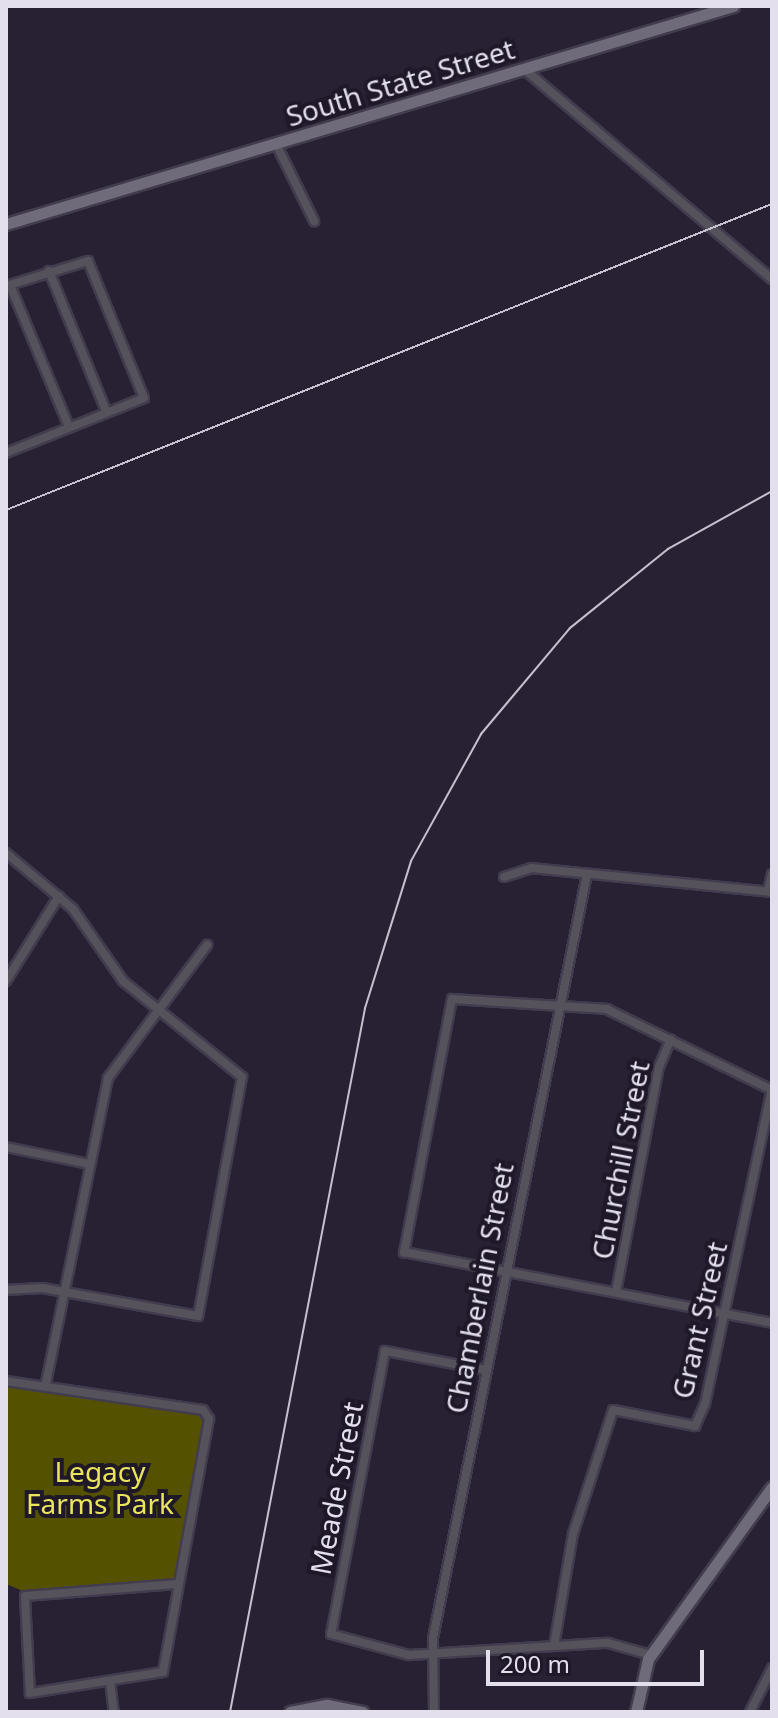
<!DOCTYPE html>
<html>
<head>
<meta charset="utf-8">
<style>
	body { margin:0 }
	#map { position:relative; width:778px; height:1718px; overflow:hidden; background:#282134; font-family:"Noto Sans",sans-serif }
	div>[style] { position:absolute }
	.green>* { inset:0; background:#545101 }
	.roads { filter:drop-shadow(2px 0 #423c4e) drop-shadow(-2px 0 #423c4e) drop-shadow(0 2px #423c4e) drop-shadow(0 -2px #423c4e) }
	.street>* { height:8px; margin:-4px; padding:0 4px; transform-origin:4px; border-radius:4px; background:#55525c }
	.secondary>* { height:11px; margin:-5.5px; padding:0 5.5px; transform-origin:5.5px; border-radius:5.5px; background:#706b7a }
	.rail>* { height:2px; margin:-1px; padding:0 1px; transform-origin:1px; border-radius:1px; background:#c6c1cf }
	span { translate:-50% -50%; white-space:nowrap; text-align:center; line-height:1.15; -webkit-text-stroke:8px #1e1829; paint-order:stroke }
	.street-label { font-size:28px; color:#e3dfec }
	.park-label { font-size:28px; color:#eae55b }
	.frame { position:absolute; inset:0; border:8px solid #e3dfec; pointer-events:none }
	.scale { position:absolute; left:486px; top:1650px; width:218px; height:36px; box-sizing:border-box; border:4px solid #e3dfec; border-top:0; padding-left:10px; font-size:24px; line-height:28px; white-space:nowrap; color:#e3dfec; -webkit-text-stroke:6px #1e1829; paint-order:stroke }
</style>
</head>
<body>
<div id="map">
	<div class="green">
		<div style="clip-path:polygon(25px 1379px,207px 1414px,177px 1584px,30px 1594px,6px 1584px,6px 1381px)"></div>
	</div>
	<div class="roads">
		<div class="street">
			<div style="left:524px;top:69px;width:325px;rotate:40.3deg"></div>
			<div style="left:277px;top:146px;width:84px;rotate:63.7deg"></div>
			<div style="left:49px;top:271px;width:153px;rotate:67.8deg"></div>
			<div style="left:10px;top:285px;width:154px;rotate:67.4deg"></div>
			<div style="left:6px;top:286px;width:86px;rotate:-17deg"></div>
			<div style="left:88px;top:261px;width:148px;rotate:67.8deg"></div>
			<div style="left:144px;top:398px;width:149px;rotate:158.3deg"></div>
			<div style="left:6px;top:853px;width:87px;rotate:39.9deg"></div>
			<div style="left:73px;top:909px;width:88px;rotate:55.2deg"></div>
			<div style="left:123px;top:981px;width:153px;rotate:38.9deg"></div>
			<div style="left:242px;top:1077px;width:243px;rotate:100.4deg"></div>
			<div style="left:198px;top:1316px;width:158px;rotate:-169.8deg"></div>
			<div style="left:42px;top:1288px;width:36px;rotate:177deg"></div>
			<div style="left:504px;top:877px;width:28px;rotate:-18deg"></div>
			<div style="left:531px;top:868px;width:242px;rotate:5.7deg"></div>
			<div style="left:768px;top:891px;width:17px;rotate:-77deg"></div>
			<div style="left:6px;top:981px;width:100px;rotate:-58.1deg"></div>
			<div style="left:772px;top:1090px;width:184px;rotate:-153.9deg"></div>
			<div style="left:607px;top:1009px;width:155px;rotate:-176.3deg"></div>
			<div style="left:452px;top:999px;width:258px;rotate:100.7deg"></div>
			<div style="left:404px;top:1252px;width:375px;rotate:10.9deg"></div>
			<div style="left:6px;top:1147px;width:85px;rotate:11.6deg"></div>
			<div style="left:616px;top:1292px;width:229px;rotate:-79.2deg"></div>
			<div style="left:659px;top:1067px;width:30px;rotate:-67deg"></div>
			<div style="left:486px;top:1370px;width:103px;rotate:-169.3deg"></div>
			<div style="left:385px;top:1351px;width:288px;rotate:100.8deg"></div>
			<div style="left:331px;top:1634px;width:81px;rotate:15.1deg"></div>
			<div style="left:409px;top:1655px;width:199px;rotate:-3.5deg"></div>
			<div style="left:608px;top:1643px;width:45px;rotate:15.6deg"></div>
			<div style="left:6px;top:1381px;width:199px;rotate:8.4deg"></div>
			<div style="left:203px;top:1410px;width:11px;rotate:56deg"></div>
			<div style="left:209px;top:1419px;width:257px;rotate:100.3deg"></div>
			<div style="left:163px;top:1672px;width:135px;rotate:171deg"></div>
			<div style="left:30px;top:1693px;width:97px;rotate:-93deg"></div>
			<div style="left:25px;top:1596px;width:152px;rotate:-4.5deg"></div>
			<div style="left:46px;top:1383px;width:311px;rotate:-78.5deg"></div>
			<div style="left:108px;top:1078px;width:166px;rotate:-53.3deg"></div>
			<div style="left:554px;top:1646px;width:114px;rotate:-80.4deg"></div>
			<div style="left:573px;top:1534px;width:130px;rotate:-72.1deg"></div>
			<div style="left:613px;top:1410px;width:84px;rotate:11deg"></div>
			<div style="left:695px;top:1426px;width:24px;rotate:-66deg"></div>
			<div style="left:705px;top:1404px;width:321px;rotate:-78deg"></div>
			<div style="left:110px;top:1681px;width:31px;rotate:83deg"></div>
			<div style="left:434px;top:1712px;width:74px;rotate:-90.8deg"></div>
			<div style="left:433px;top:1638px;width:779px;rotate:-78.6deg"></div>
			<div style="left:750px;top:1712px;width:49px;rotate:-63.4deg"></div>
		</div>
		<div class="secondary">
			<div style="left:6px;top:224px;width:759px;rotate:-16.69deg"></div>
			<div style="left:290px;top:1712px;width:38px;rotate:-11deg"></div>
			<div style="left:327px;top:1705px;width:36px;rotate:11deg"></div>
			<div style="left:636px;top:1712px;width:54px;rotate:-77.2deg"></div>
			<div style="left:648px;top:1659px;width:212px;rotate:-54.2deg"></div>
		</div>
	</div>
	<div class="rail">
		<div style="left:6px;top:510px;width:825px;rotate:-21.78deg"></div>
		<div style="left:230px;top:1712px;width:717px;rotate:-79.14deg"></div>
		<div style="left:365px;top:1008px;width:154px;rotate:-72.6deg"></div>
		<div style="left:411px;top:861px;width:145px;rotate:-61.1deg"></div>
		<div style="left:481px;top:734px;width:138px;rotate:-50deg"></div>
		<div style="left:570px;top:628px;width:126px;rotate:-38.9deg"></div>
		<div style="left:668px;top:549px;width:119px;rotate:-29.1deg"></div>
	</div>
	<div class="street-label">
		<span style="left:400px;top:82px;rotate:-17deg">South State Street</span>
		<span style="left:620px;top:1160px;rotate:-79deg">Churchill Street</span>
		<span style="left:479px;top:1288px;rotate:-79deg">Chamberlain Street</span>
		<span style="left:699px;top:1320px;rotate:-77deg">Grant Street</span>
		<span style="left:336px;top:1488px;rotate:-79deg">Meade Street</span>
	</div>
	<div class="park-label">
		<span style="left:100px;top:1487px">Legacy<br>Farms Park</span>
	</div>
	<div class="frame"></div>
	<div class="scale">200 m</div>
</div>
</body>
</html>
